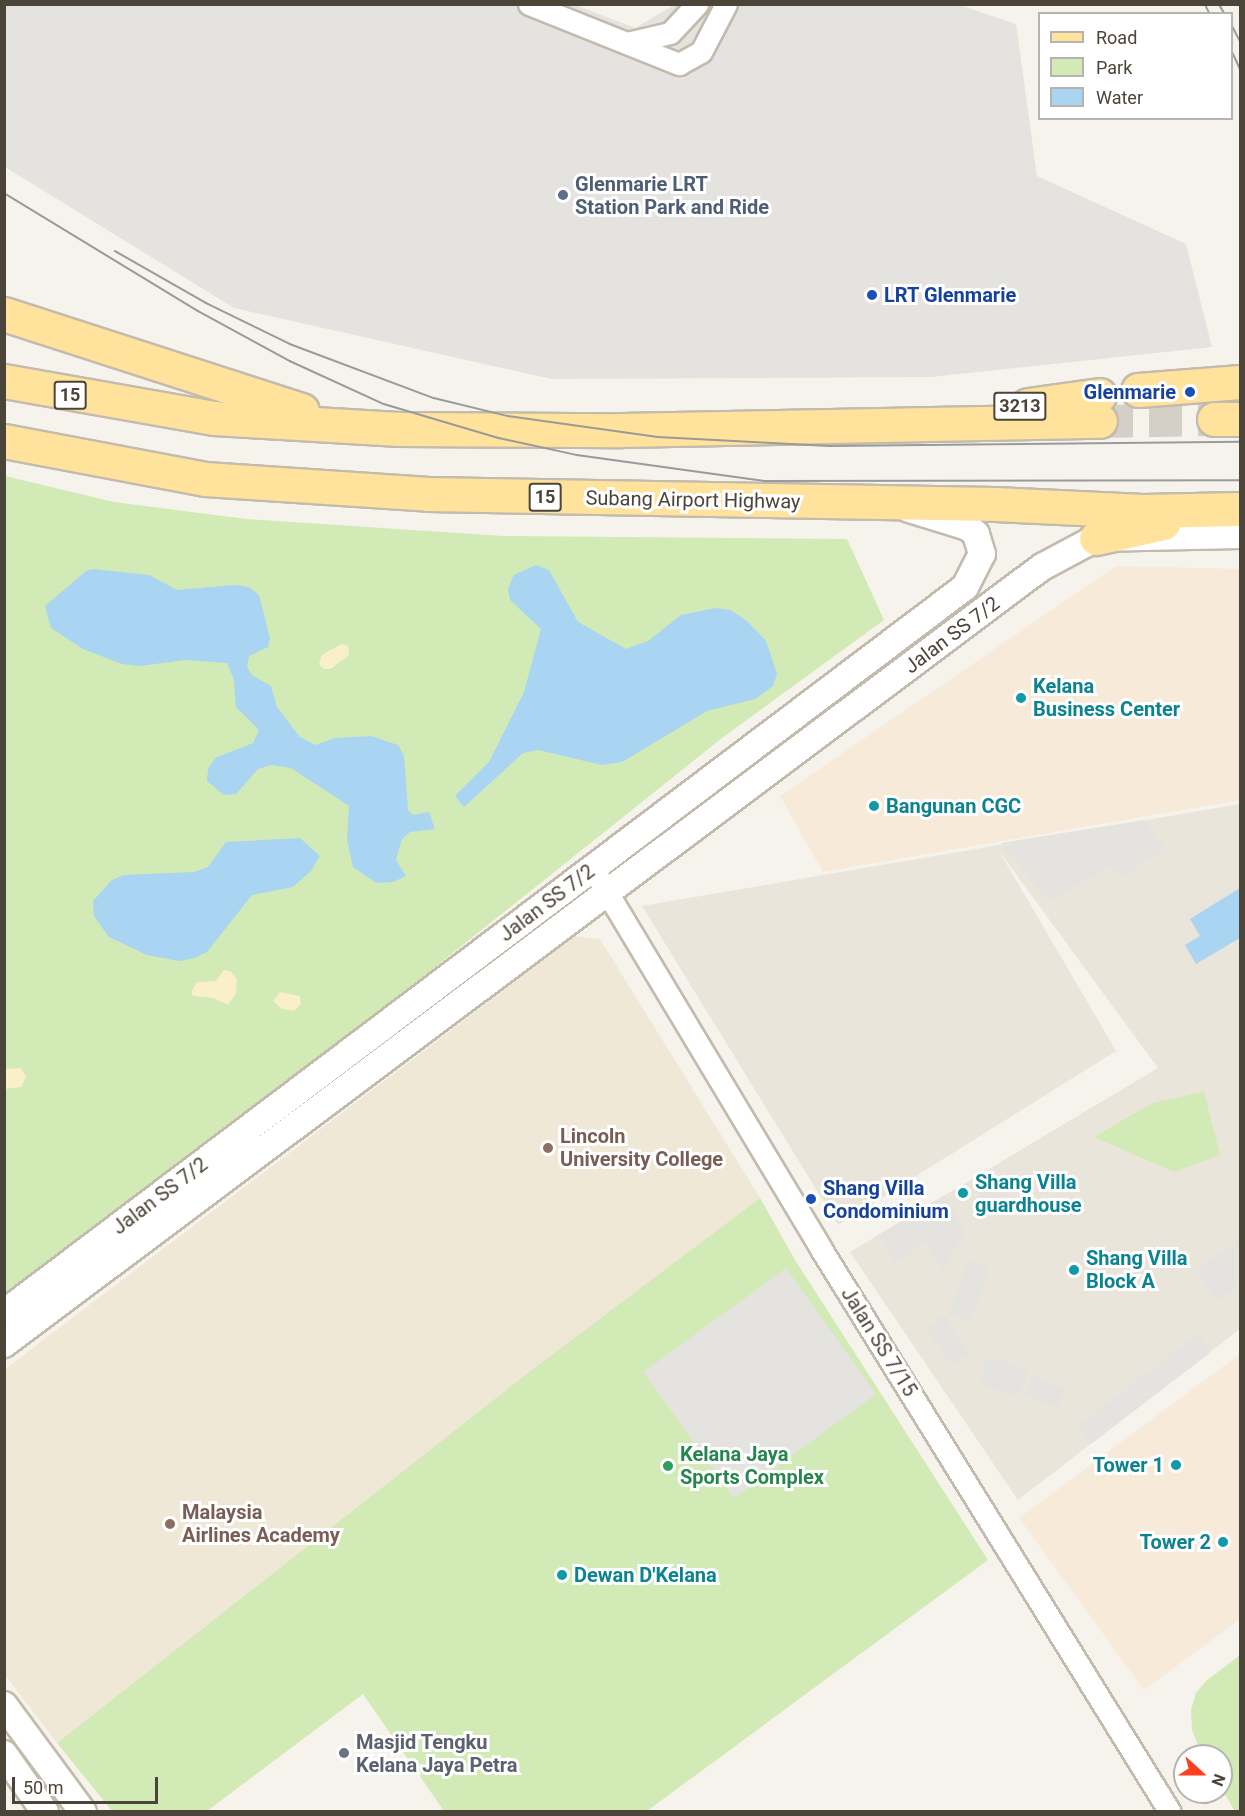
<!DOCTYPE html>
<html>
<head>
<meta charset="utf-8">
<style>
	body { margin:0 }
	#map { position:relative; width:1245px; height:1816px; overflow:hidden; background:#f6f3ec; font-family:Roboto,sans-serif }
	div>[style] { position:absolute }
	.residential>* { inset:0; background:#eae5da }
	.commercial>* { inset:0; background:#f7ead8 }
	.education>* { inset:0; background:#efe8d6 }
	.green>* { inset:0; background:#d2eab5 }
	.sand>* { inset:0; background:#f9efc9 }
	.parking>* { inset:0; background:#e5e3e0 }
	.water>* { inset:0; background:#a9d4f2 }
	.primary-tunnel>* { height:33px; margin-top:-16.5px; transform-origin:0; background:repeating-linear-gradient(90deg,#d4d0c8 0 33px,transparent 0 49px) }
	.roads { filter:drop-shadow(2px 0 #c2bbae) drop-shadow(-2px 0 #c2bbae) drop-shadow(0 2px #c2bbae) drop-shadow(0 -2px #c2bbae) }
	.minor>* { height:21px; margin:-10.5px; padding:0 10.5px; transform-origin:10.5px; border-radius:10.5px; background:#fff }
	.tertiary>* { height:26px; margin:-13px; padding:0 13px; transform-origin:13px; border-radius:13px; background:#fff }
	.primary>* { height:33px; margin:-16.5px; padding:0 16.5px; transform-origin:16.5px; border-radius:16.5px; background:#ffe39c }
	.tram>* { height:1.5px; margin:-0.75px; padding:0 0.75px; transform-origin:0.75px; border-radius:0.75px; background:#9a9a9a }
	.dots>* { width:16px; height:16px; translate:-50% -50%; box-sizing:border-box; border:3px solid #fff; border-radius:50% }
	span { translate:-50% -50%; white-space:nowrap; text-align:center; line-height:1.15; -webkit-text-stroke:6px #fff; paint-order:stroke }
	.shield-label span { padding:2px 4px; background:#fff; border:2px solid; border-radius:4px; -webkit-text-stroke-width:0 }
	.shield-label { font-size:18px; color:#4b4439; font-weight:700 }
	.service-label { font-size:20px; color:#4e5e75; font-weight:700 }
	.left { translate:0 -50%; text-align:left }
	.transit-label { font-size:20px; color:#164399; font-weight:700 }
	.right { translate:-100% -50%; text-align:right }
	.street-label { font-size:20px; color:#4b4439 }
	.culture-label { font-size:20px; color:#0d838f; font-weight:700 }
	.education-label { font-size:20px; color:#785e54; font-weight:700 }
	.leisure-label { font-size:20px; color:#27864d; font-weight:700 }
	.worship-label { font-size:20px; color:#5b616d; font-weight:700 }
	.frame { position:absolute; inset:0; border:6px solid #4b4439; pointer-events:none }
	.legend { position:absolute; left:1038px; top:12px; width:195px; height:108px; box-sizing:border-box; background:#fff; border:2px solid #b7b4b0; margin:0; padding:8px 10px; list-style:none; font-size:18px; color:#4b4439 }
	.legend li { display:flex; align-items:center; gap:12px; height:30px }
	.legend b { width:30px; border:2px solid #b7b4b0 }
	.north { position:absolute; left:1173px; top:1744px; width:60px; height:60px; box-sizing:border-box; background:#fff; border:2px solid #b7b4b0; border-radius:50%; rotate:111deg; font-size:16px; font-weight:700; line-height:24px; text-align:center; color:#4b4439 }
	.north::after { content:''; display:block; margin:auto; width:21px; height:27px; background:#fc3f1d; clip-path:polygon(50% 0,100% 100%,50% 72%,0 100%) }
	.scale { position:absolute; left:12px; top:1777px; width:146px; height:27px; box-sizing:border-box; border:3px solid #4b4439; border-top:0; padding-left:8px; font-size:18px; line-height:21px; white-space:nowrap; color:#4b4439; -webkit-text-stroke:4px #fff; paint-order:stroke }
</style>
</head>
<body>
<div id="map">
	<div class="residential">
		<div style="clip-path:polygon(1240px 804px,1240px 1329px,1018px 1500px,850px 1252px,1158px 1068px,999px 851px,1116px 1051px,838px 1225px,642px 906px)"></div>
	</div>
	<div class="commercial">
		<div style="clip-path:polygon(1116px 566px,1240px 569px,1240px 800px,823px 872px,780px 796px)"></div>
		<div style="clip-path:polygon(1240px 1354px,1240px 1619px,1144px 1690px,1019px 1518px)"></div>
	</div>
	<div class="education">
		<div style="clip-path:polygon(575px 936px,600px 939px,760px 1198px,529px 1372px,57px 1743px,5px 1675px,5px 1369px)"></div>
	</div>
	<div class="green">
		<div style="clip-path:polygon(5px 476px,114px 502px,246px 519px,503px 536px,847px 539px,884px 620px,722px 738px,424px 976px,5px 1294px)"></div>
		<div style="clip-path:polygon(1204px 1092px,1220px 1155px,1174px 1172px,1094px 1137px,1152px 1103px)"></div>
		<div style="clip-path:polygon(760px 1198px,795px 1260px,988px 1560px,647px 1811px,444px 1811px,363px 1694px,207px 1811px,112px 1811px,57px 1743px,529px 1372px)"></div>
		<div style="clip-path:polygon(1240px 1655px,1240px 1811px,1235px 1812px,1221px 1787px,1221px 1756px,1202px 1756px,1192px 1730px,1191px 1710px,1196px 1693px,1206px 1681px)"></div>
	</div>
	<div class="sand">
		<div style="clip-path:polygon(341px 644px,348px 646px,349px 655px,331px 669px,324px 669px,319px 664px,322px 655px)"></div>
		<div style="clip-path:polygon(224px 970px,231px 971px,237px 980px,236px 994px,228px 1005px,213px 998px,193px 996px,191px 992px,197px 982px,216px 981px)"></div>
		<div style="clip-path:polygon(280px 992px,300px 996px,301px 1004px,294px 1011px,282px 1009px,273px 1001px)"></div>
		<div style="clip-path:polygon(21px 1068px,26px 1077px,21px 1087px,5px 1089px,5px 1069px)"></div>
	</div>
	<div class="parking">
		<div style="clip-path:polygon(573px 4px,635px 28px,674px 5px,960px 5px,1016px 24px,1037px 176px,1186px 244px,1212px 347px,931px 377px,551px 379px,234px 308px,5px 167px,4px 5px)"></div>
		<div style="clip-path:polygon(1144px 820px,1165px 848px,1121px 878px,1110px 867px,1049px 901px,1001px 843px)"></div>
		<div style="clip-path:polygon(989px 1186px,999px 1206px,988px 1212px,978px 1192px)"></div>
		<div style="clip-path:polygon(945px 1195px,965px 1233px,942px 1271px,924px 1242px,896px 1263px,878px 1235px)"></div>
		<div style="clip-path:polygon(1240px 1238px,1240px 1284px,1217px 1301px,1195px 1271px)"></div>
		<div style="clip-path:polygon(969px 1260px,990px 1268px,970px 1322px,949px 1314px)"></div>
		<div style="clip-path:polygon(786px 1268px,876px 1394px,734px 1498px,643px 1372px)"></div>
		<div style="clip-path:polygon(944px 1315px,970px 1354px,952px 1366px,926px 1328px)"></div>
		<div style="clip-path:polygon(1198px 1334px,1211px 1352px,1091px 1444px,1077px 1426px)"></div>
		<div style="clip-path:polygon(988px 1356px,1028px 1370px,1018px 1397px,979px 1383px)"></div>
		<div style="clip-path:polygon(1032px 1376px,1064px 1388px,1057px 1407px,1025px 1395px)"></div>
	</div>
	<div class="water">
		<div style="clip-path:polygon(536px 565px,549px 570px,578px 622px,626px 649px,648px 641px,681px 615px,715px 608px,730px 610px,746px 620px,766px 641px,777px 674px,773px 686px,755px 699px,707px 711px,622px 762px,602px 765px,538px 750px,523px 753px,464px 807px,455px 796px,489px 762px,524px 692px,541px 629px,510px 600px,508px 589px,514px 575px)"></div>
		<div style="clip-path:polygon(93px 569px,149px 575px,177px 590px,235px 585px,249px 587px,259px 595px,270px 638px,268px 647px,249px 656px,247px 667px,252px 675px,271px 686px,277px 707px,300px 737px,315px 745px,335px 738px,371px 736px,398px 745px,404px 756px,408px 810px,413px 815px,429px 812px,435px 829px,410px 832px,402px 839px,396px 860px,406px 876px,393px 882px,376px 883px,353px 867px,347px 840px,349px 806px,291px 768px,272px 765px,258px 769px,236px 794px,224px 795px,207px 781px,208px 769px,215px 758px,253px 743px,259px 730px,236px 707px,234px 680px,227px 663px,185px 660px,140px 666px,122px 664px,83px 649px,51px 628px,45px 606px,86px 571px)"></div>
		<div style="clip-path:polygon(300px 838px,320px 856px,311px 871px,293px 887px,252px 895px,207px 952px,195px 958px,179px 961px,147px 955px,109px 937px,94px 916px,93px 901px,112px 880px,124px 875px,194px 872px,208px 867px,226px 842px)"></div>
		<div style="clip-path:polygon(1240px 888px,1240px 938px,1196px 964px,1185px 945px,1200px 936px,1190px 919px)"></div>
	</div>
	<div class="primary-tunnel">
		<div style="left:1100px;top:421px;width:114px;rotate:-1deg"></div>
	</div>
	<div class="roads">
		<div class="minor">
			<div style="left:529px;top:4px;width:162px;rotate:21.8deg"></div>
			<div style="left:679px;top:64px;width:25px;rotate:-29deg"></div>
			<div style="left:701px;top:52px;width:54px;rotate:-62.5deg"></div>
			<div style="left:627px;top:43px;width:44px;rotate:-13.1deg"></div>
			<div style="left:670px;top:33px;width:40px;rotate:-47deg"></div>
			<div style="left:593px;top:869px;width:443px;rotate:59deg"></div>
			<div style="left:821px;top:1249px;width:662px;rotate:58.21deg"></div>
		</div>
		<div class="tertiary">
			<div style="left:4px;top:1313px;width:1204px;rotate:-37.07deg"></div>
			<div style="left:965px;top:587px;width:37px;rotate:-63deg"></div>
			<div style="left:982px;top:554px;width:21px;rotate:-107deg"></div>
			<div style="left:976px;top:534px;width:11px;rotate:-139deg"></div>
			<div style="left:968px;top:527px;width:62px;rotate:-163deg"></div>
			<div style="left:4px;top:1344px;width:1297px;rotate:-36.82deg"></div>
			<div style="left:1042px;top:567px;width:61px;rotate:-28.2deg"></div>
			<div style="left:1096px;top:538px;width:144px;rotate:-1.2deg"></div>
			<div style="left:4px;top:1705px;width:133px;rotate:53.6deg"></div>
			<div style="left:4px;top:1754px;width:71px;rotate:54.7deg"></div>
		</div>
		<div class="primary">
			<div style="left:4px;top:314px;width:313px;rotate:17.9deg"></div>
			<div style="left:4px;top:381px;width:213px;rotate:10deg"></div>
			<div style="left:214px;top:418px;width:185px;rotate:3.4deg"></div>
			<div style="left:399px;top:429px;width:222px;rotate:0.3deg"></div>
			<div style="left:621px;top:430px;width:479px;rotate:-1.1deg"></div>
			<div style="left:1138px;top:390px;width:102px;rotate:-4.5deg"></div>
			<div style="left:1028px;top:405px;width:72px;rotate:-8deg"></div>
			<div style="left:1214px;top:419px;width:26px"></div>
			<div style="left:4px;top:441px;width:205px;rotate:10.7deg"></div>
			<div style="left:205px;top:479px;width:224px;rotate:3.8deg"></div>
			<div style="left:428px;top:494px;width:567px;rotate:1.01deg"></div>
			<div style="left:995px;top:504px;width:148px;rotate:2.7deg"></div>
			<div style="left:1143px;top:511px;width:97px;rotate:-1.2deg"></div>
			<div style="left:1096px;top:538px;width:69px;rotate:-12.6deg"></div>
		</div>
	</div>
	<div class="tram">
		<div style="left:1205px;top:4px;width:11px;rotate:63deg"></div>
		<div style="left:1219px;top:4px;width:12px;rotate:59deg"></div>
		<div style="left:1232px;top:25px;width:18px;rotate:63deg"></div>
		<div style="left:1232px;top:51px;width:19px;rotate:65deg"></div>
		<div style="left:4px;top:193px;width:227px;rotate:31.3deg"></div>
		<div style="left:198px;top:311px;width:105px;rotate:28.5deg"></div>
		<div style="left:290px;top:361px;width:103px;rotate:24.6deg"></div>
		<div style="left:384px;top:404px;width:120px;rotate:16.5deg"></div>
		<div style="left:499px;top:438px;width:80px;rotate:12.3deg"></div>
		<div style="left:577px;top:455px;width:189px;rotate:7.9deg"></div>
		<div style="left:764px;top:481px;width:476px;rotate:-0.1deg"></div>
		<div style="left:115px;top:251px;width:105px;rotate:29.7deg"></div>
		<div style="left:206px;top:303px;width:93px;rotate:26deg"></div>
		<div style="left:290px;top:344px;width:154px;rotate:20.6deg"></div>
		<div style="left:434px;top:398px;width:76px;rotate:13.7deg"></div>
		<div style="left:508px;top:416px;width:151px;rotate:8deg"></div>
		<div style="left:658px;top:437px;width:171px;rotate:3deg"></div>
		<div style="left:829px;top:446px;width:411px;rotate:-0.6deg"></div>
	</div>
	<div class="dots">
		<div style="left:563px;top:195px;background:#5c6f8a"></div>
		<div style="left:872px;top:295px;background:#1a4fb4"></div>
		<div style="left:1190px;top:392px;background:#1a4fb4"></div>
		<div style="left:1021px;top:698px;background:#0f9aa8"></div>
		<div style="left:874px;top:806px;background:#0f9aa8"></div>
		<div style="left:548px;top:1148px;background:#8d6e63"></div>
		<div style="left:963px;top:1193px;background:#0f9aa8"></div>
		<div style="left:811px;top:1199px;background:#1a4fb4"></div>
		<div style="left:1074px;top:1270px;background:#0f9aa8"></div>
		<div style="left:1176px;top:1465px;background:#0f9aa8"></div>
		<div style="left:668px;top:1466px;background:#2e9e5b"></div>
		<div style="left:170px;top:1524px;background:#8d6e63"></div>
		<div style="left:1223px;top:1542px;background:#0f9aa8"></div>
		<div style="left:562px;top:1575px;background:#0f9aa8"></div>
		<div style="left:344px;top:1753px;background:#6b7280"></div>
	</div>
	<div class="shield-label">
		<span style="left:70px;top:395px">15</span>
		<span style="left:1020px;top:406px">3213</span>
		<span style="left:545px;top:497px">15</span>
	</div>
	<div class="service-label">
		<span class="left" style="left:575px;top:196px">Glenmarie LRT<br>Station Park and Ride</span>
	</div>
	<div class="transit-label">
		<span class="left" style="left:884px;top:295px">LRT Glenmarie</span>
		<span class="right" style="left:1176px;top:392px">Glenmarie</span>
		<span class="left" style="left:823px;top:1200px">Shang Villa<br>Condominium</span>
	</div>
	<div class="street-label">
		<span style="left:693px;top:500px;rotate:1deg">Subang Airport Highway</span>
		<span style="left:952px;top:635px;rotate:-37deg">Jalan SS 7/2</span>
		<span style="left:547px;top:903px;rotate:-37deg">Jalan SS 7/2</span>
		<span style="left:160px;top:1196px;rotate:-37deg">Jalan SS 7/2</span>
		<span style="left:879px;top:1342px;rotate:58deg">Jalan SS 7/15</span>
	</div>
	<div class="culture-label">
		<span class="left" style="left:1033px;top:698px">Kelana<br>Business Center</span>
		<span class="left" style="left:886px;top:806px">Bangunan CGC</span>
		<span class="left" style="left:975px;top:1194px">Shang Villa<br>guardhouse</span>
		<span class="left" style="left:1086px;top:1270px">Shang Villa<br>Block A</span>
		<span class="right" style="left:1164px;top:1465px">Tower 1</span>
		<span class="right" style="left:1211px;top:1542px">Tower 2</span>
		<span class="left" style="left:574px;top:1575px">Dewan D'Kelana</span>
	</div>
	<div class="education-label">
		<span class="left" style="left:560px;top:1148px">Lincoln<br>University College</span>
		<span class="left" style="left:182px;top:1524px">Malaysia<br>Airlines Academy</span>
	</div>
	<div class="leisure-label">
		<span class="left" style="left:680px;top:1466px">Kelana Jaya<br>Sports Complex</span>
	</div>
	<div class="worship-label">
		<span class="left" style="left:356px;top:1754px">Masjid Tengku<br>Kelana Jaya Petra</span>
	</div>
	<div class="frame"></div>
	<ul class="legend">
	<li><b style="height:8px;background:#ffe39c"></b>Road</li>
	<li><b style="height:16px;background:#d2eab5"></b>Park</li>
	<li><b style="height:16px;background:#a9d4f2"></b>Water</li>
	</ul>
	<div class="north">N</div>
	<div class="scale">50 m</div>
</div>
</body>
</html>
